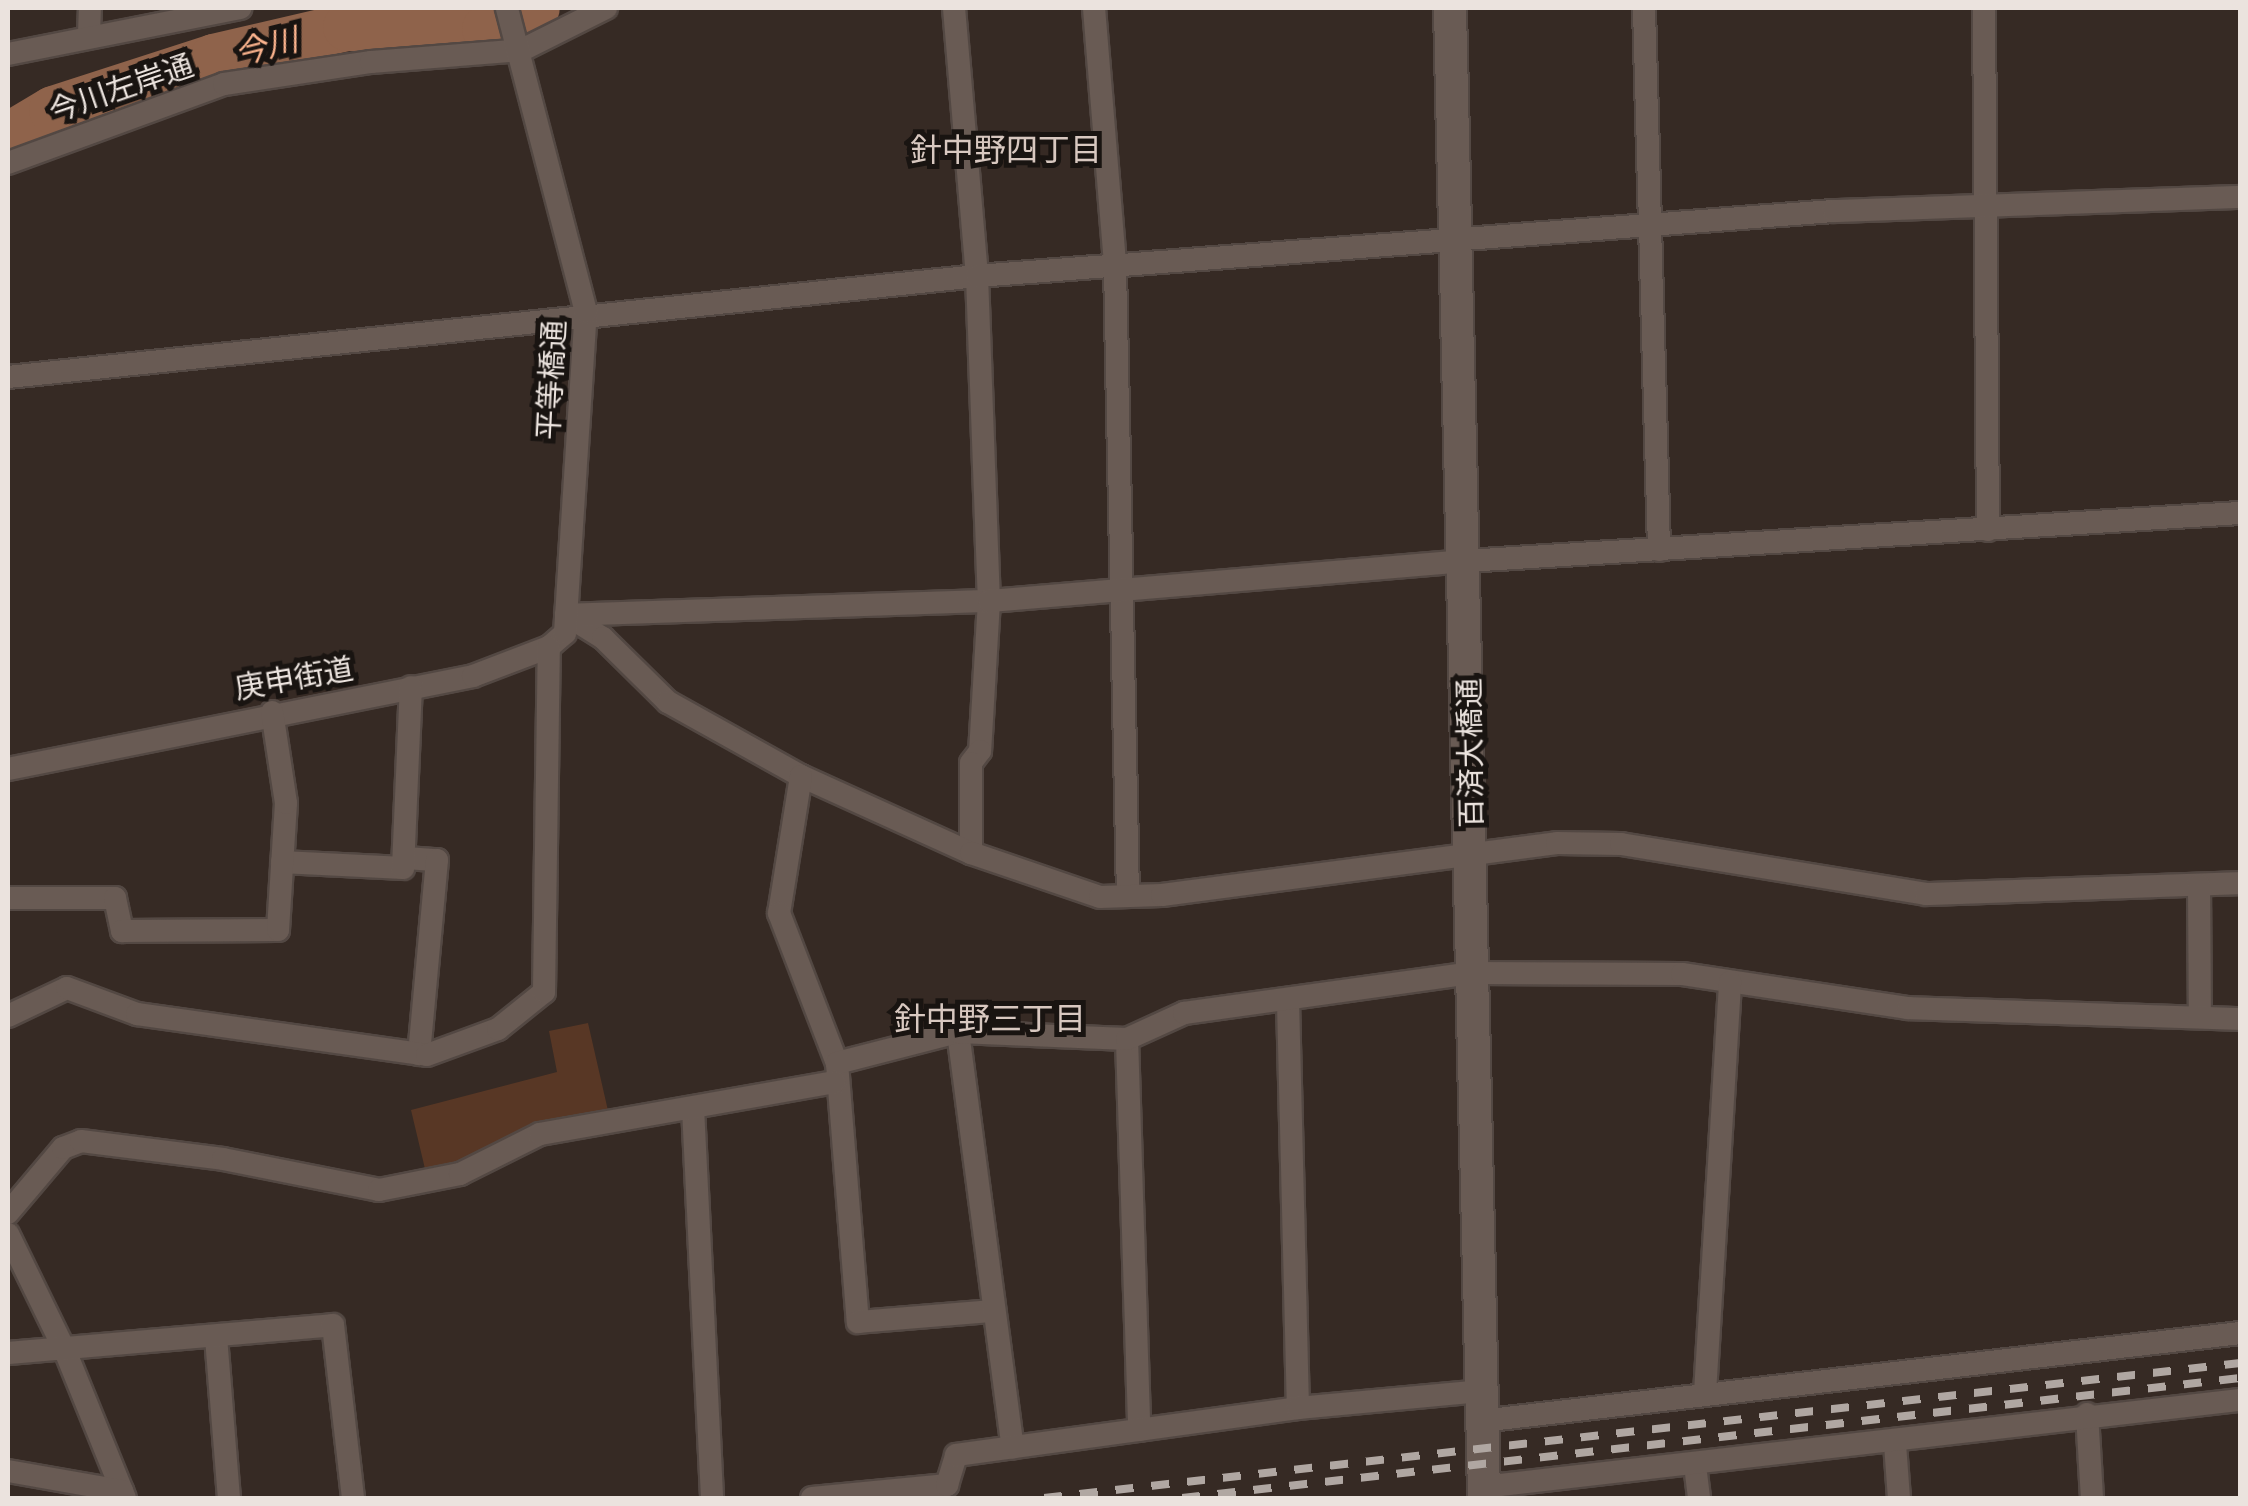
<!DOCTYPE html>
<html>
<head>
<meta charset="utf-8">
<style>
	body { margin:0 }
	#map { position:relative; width:2248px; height:1506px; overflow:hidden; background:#362a24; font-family:"IBM Plex Serif","Noto Sans JP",serif }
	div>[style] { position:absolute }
	.green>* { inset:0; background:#583725 }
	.river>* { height:48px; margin:-24px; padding:0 24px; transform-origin:24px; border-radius:24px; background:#8f634b }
	.roads { filter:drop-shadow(2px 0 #534843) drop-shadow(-2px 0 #534843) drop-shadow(0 2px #534843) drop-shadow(0 -2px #534843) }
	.street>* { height:22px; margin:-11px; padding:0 11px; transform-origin:11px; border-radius:11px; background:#695b54 }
	.secondary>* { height:32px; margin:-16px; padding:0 16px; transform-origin:16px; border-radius:16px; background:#695b54 }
	.rail>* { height:8px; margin-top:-4px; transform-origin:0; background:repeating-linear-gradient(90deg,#b0a7a2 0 18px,transparent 0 36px) }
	span { translate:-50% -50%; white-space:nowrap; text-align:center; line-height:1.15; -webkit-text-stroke:10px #191411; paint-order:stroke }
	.street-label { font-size:30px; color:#ebe3de }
	.water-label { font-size:32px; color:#fcb48e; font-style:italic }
	.neighbourhood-label { font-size:32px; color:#d8c8c0 }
	.frame { position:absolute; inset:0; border:10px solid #ebe3de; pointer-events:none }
</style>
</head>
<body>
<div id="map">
	<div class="green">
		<div style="clip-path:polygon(588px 1023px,609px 1115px,426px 1173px,411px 1110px,557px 1072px,549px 1031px)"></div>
	</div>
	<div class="river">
		<div style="left:8px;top:137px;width:52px;rotate:-31deg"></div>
		<div style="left:53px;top:110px;width:169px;rotate:-17.9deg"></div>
		<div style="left:214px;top:58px;width:137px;rotate:-13.1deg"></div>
		<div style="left:347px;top:27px;width:139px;rotate:0.8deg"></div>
		<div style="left:486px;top:29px;width:54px;rotate:-22.8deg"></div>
	</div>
	<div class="roads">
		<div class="street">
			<div style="left:954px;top:8px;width:269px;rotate:85.1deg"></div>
			<div style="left:977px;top:276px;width:325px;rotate:87.9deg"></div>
			<div style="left:989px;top:601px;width:150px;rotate:93.4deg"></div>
			<div style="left:980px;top:751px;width:15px;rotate:127deg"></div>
			<div style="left:971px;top:763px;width:90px;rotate:90deg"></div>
			<div style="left:1094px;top:8px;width:259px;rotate:85.3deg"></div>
			<div style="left:1115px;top:266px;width:630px;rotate:88.82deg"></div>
			<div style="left:1644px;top:8px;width:542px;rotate:88.41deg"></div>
			<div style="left:1984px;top:8px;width:522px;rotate:89.56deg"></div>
			<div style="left:89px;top:34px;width:26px;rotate:-88deg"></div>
			<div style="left:8px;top:54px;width:237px;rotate:-11.2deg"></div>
			<div style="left:8px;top:163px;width:230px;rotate:-20.1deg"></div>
			<div style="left:224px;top:84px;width:149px;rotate:-8.5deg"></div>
			<div style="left:371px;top:62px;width:151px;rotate:-4.5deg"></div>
			<div style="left:522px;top:50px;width:94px;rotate:-26.6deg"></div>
			<div style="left:8px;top:377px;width:974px;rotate:-5.95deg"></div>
			<div style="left:977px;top:276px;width:859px;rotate:-4.34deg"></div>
			<div style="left:1834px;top:211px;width:406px;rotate:-2deg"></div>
			<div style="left:566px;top:615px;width:44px;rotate:31.9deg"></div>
			<div style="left:603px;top:638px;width:91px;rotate:44.6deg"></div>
			<div style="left:668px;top:702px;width:152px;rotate:29.1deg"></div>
			<div style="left:801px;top:776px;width:187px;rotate:24.4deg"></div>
			<div style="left:971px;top:853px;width:136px;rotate:18.8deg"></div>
			<div style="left:1100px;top:897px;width:62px;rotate:-1.8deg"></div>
			<div style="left:1162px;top:895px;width:398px;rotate:-7.5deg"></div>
			<div style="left:1557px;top:843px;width:64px;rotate:0.9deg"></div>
			<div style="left:1621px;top:844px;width:309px;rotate:9.3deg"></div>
			<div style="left:1926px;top:894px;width:314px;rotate:-2deg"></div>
			<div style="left:566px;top:615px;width:423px;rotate:-1.9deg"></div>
			<div style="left:989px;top:601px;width:479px;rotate:-4.8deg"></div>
			<div style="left:1466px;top:561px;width:775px;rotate:-3.55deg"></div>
			<div style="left:8px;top:769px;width:474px;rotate:-11.3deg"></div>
			<div style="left:473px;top:676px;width:81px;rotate:-20.9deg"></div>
			<div style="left:549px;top:647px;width:21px;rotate:-41deg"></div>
			<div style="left:565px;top:633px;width:322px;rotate:-86.3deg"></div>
			<div style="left:586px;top:312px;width:314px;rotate:-104.6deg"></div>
			<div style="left:801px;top:776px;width:139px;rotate:99.1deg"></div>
			<div style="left:779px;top:913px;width:161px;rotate:68.9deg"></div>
			<div style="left:837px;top:1063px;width:260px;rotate:85.4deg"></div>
			<div style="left:858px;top:1322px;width:134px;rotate:-4.7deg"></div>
			<div style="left:406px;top:858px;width:31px;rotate:4deg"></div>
			<div style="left:437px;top:860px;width:195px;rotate:95.3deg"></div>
			<div style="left:282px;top:862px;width:121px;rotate:2.8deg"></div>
			<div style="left:403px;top:868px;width:181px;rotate:-87.5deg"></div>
			<div style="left:2199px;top:885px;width:132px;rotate:89.6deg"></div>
			<div style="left:8px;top:898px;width:107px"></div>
			<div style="left:115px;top:898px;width:34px;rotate:78deg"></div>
			<div style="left:122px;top:931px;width:156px;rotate:-0.4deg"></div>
			<div style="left:278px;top:930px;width:127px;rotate:-86.4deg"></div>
			<div style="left:286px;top:803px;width:92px;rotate:-98.7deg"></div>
			<div style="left:1288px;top:1001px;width:407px;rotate:88.6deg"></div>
			<div style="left:8px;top:1016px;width:65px;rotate:-25.4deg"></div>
			<div style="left:67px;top:988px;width:75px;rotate:20.4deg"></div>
			<div style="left:137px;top:1014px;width:293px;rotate:8deg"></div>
			<div style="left:427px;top:1055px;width:76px;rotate:-20.1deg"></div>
			<div style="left:498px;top:1029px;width:59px;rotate:-38.8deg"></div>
			<div style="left:544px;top:992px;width:345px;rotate:-89.2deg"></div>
			<div style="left:958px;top:1032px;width:419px;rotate:82.5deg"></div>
			<div style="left:1127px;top:1039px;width:391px;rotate:88.2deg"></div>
			<div style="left:837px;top:1063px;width:125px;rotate:-14.4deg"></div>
			<div style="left:958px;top:1032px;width:169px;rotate:2.4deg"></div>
			<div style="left:1127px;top:1039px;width:63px;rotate:-24.5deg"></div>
			<div style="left:1184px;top:1013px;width:293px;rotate:-7.9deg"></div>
			<div style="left:1474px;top:973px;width:208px;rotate:0.3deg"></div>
			<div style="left:1682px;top:974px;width:229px;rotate:8.6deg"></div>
			<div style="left:1908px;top:1008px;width:332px;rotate:1.9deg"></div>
			<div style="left:693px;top:1108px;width:390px;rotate:87.2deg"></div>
			<div style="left:8px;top:1213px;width:85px;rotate:-49.8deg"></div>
			<div style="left:63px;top:1148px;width:19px;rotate:-21deg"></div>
			<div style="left:81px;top:1141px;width:143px;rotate:7.2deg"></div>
			<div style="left:223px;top:1159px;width:159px;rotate:11.2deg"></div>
			<div style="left:379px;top:1190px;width:83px;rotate:-11.2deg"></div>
			<div style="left:460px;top:1174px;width:89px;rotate:-26.6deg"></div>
			<div style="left:540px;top:1134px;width:299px;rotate:-10deg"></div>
			<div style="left:8px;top:1234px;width:132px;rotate:64deg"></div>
			<div style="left:66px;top:1353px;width:157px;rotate:67.9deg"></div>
			<div style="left:216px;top:1337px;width:162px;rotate:85.4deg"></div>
			<div style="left:8px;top:1353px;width:326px;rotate:-4.9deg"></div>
			<div style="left:333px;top:1325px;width:174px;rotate:83.4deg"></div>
			<div style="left:1705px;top:1393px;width:412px;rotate:-86.5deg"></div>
			<div style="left:2087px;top:1414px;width:84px;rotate:86.6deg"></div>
			<div style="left:1481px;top:1421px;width:764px;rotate:-6.61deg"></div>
			<div style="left:1895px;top:1444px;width:54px;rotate:85.8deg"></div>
			<div style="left:1695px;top:1465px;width:33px;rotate:83deg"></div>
			<div style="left:8px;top:1471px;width:116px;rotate:10deg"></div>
			<div style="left:1483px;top:1487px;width:762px;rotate:-6.56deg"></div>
			<div style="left:812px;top:1498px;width:136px;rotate:-5.5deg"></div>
			<div style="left:947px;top:1485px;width:31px;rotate:-73deg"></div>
			<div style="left:956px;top:1455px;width:345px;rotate:-7.8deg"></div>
			<div style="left:1298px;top:1408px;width:183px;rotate:-5.3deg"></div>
		</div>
		<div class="secondary">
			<div style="left:1450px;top:8px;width:1490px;rotate:88.69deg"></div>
		</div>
	</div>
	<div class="rail">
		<div style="left:1044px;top:1498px;width:1204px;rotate:-6.44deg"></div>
		<div style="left:1182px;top:1498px;width:1065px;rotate:-6.47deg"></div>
	</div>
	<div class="street-label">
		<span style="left:121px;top:88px;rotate:-19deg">今川左岸通</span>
		<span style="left:551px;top:380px;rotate:-87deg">平等橋通</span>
		<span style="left:294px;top:678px;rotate:-10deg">庚申街道</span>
		<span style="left:1470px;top:753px;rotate:-91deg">百済大橋通</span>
	</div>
	<div class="water-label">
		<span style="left:266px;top:46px;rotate:-14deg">今川</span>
	</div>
	<div class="neighbourhood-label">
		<span style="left:1006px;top:149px">針中野四丁目</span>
		<span style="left:990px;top:1018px">針中野三丁目</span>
	</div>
	<div class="frame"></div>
</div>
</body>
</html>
